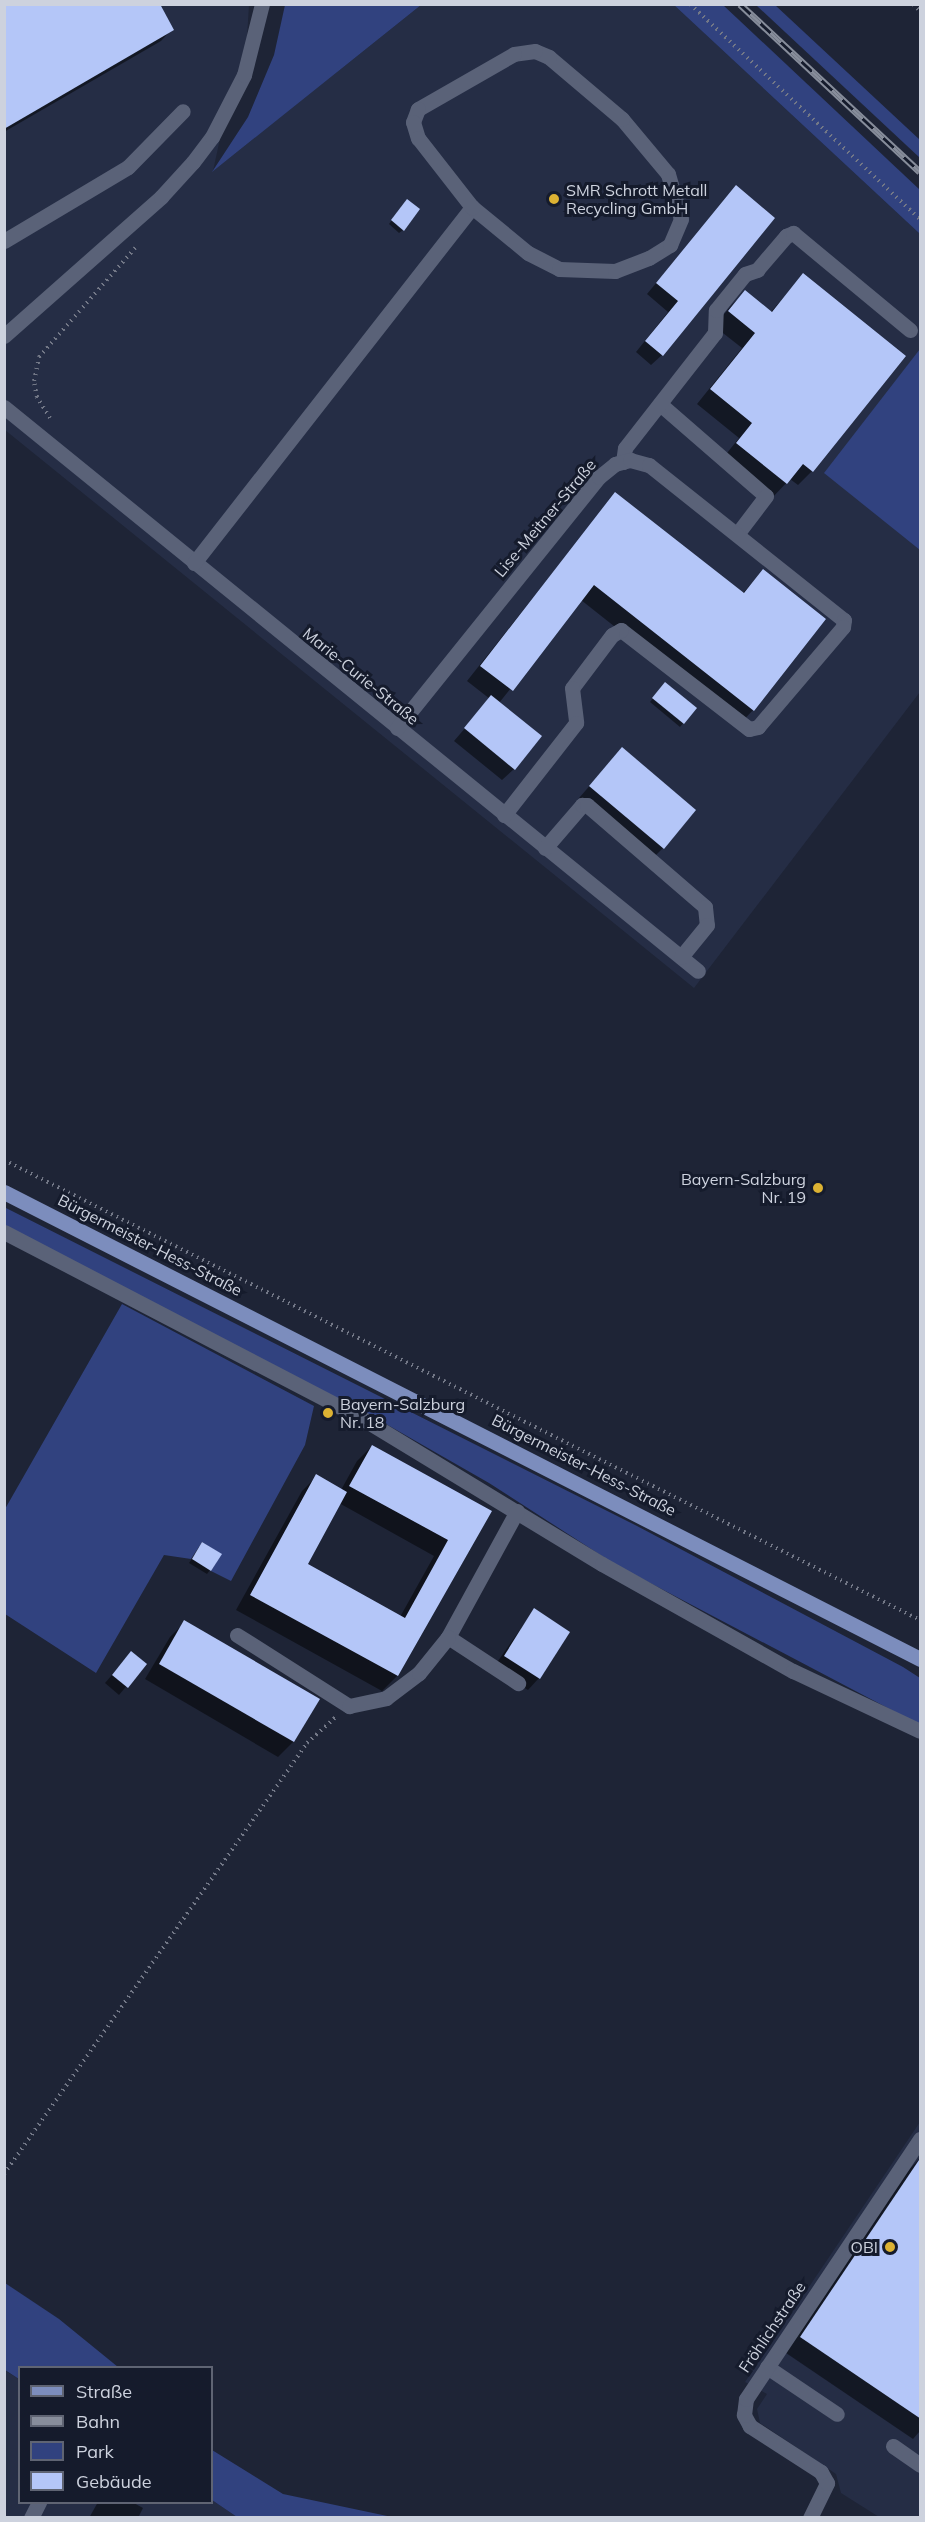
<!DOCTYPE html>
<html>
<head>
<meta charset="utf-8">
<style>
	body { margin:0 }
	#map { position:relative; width:925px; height:2522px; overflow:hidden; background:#1e2436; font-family:Mulish,sans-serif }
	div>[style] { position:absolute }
	.built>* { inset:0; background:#252d45 }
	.green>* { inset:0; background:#31427f }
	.shadow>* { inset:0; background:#0007 }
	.building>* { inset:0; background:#b4c6f8 }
	.path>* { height:4px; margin-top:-2px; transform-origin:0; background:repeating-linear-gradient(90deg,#737887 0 1.5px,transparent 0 6px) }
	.minor>* { height:15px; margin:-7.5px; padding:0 7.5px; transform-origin:7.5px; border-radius:7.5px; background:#5a6278 }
	.major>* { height:15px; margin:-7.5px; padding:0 7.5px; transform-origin:7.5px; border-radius:7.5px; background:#7c8dbd }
	.rail>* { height:7px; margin-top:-3.5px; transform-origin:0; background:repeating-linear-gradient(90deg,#151b2c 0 14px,#878d9b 0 28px); box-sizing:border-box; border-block:2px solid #878d9b }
	.dots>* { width:16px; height:16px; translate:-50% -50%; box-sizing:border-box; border:3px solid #151b2c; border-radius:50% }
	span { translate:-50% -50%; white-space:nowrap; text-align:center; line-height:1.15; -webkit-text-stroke:6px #151b2c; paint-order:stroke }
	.poi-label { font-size:16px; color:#cdd2de }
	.left { translate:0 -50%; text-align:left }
	.right { translate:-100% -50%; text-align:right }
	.street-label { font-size:16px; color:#cdd2de }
	.frame { position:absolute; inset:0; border:6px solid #cdd2de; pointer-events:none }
	.legend { position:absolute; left:18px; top:2366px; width:195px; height:138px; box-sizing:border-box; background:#151b2c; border:2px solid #5f6473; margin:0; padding:8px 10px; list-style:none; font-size:18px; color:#cdd2de }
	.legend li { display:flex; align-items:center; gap:12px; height:30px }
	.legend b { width:30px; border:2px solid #5f6473 }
</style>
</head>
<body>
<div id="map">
	<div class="built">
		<div style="clip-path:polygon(4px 5px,249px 5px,246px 54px,226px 111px,213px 171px,421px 5px,674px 5px,920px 234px,920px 692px,694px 988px,5px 430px)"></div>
		<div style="clip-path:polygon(920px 2122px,920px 2517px,879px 2517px,841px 2493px,836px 2474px,760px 2423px,757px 2409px,767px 2394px,745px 2382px)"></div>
		<div style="clip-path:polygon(4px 2370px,19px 2379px,20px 2502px,212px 2500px,237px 2517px,5px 2517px)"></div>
	</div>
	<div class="green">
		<div style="clip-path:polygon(285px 5px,421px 5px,212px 172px,248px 117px,274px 55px)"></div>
		<div style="clip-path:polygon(674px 5px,723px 5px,920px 190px,920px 234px)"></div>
		<div style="clip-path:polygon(756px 5px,775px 5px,920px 140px,920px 158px)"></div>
		<div style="clip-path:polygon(920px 349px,920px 550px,824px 473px)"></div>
		<div style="clip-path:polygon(4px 1207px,637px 1526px,903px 1667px,920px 1678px,920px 1725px,616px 1565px,489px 1483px,358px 1408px,291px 1378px,5px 1226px)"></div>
		<div style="clip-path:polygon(122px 1304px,314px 1406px,305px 1445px,231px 1581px,211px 1571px,221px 1554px,202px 1542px,191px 1559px,164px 1555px,96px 1673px,5px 1614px,5px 1509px)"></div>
		<div style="clip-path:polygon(5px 2283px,59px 2319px,118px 2367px,20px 2368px,19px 2379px,5px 2370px)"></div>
		<div style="clip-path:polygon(212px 2450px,283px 2494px,392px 2517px,237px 2517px,212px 2500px)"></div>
	</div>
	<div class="shadow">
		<div style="clip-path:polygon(4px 4px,172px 29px,161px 41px,4px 132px)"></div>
		<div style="clip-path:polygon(736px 187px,662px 355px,651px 365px,636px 352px,668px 312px,647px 294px)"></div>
		<div style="clip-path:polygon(404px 204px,403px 230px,399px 233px,389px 224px)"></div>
		<div style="clip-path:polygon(803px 275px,812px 471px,798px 485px,790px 479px,772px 498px,723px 458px,739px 438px,697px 404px,742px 348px,714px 326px,731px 306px,745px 292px,770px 313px)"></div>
		<div style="clip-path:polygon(615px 494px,742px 594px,763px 571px,753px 710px,739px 725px,581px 600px,499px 703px,514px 769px,502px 780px,454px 741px,490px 699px,467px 681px)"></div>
		<div style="clip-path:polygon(661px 688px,695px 709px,680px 727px,650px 702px)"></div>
		<div style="clip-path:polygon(622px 749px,663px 848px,652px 859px,579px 798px)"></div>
		<div style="clip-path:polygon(evenodd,372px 1446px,490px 1511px,397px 1676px,382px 1691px,236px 1610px,302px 1491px,317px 1476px,341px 1490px,357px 1461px,372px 1446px,339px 1503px,434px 1556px,400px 1617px,305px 1565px,339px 1503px)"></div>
		<div style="clip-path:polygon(202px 1544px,210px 1570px,207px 1574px,189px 1563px)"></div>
		<div style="clip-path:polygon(534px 1610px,539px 1678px,528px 1690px,493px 1668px)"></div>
		<div style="clip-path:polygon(185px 1622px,317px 1699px,293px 1742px,278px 1757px,145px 1679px,170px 1637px)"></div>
		<div style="clip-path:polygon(131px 1653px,145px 1664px,119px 1695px,105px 1683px)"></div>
		<div style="clip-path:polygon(920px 2158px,920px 2431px,913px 2439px,786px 2353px,908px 2171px)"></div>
		<div style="clip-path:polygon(98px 2502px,132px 2502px,143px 2508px,138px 2518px,89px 2518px)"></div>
	</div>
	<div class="building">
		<div style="clip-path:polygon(4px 4px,160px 4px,174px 30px,4px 129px)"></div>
		<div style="clip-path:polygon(736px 185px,775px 218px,663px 356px,645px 341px,678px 301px,656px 283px)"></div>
		<div style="clip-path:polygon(407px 199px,420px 209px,404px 231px,391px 220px)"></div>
		<div style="clip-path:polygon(803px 273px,906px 356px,813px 472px,803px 464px,787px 484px,736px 443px,752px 423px,710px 389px,755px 333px,728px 311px,745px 290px,772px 312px)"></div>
		<div style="clip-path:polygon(615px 492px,744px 593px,763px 569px,826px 619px,754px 711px,594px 585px,513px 691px,480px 666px)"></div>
		<div style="clip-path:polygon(665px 682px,697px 708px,684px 724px,652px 698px)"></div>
		<div style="clip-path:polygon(491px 695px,542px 736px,515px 770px,464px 728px)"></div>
		<div style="clip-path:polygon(622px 747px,696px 810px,664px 849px,589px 786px)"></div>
		<div style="clip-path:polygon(372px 1445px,492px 1511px,398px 1676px,250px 1595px,316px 1474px,347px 1492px,308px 1564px,405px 1618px,448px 1540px,349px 1486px)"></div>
		<div style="clip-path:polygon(202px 1542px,222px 1554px,211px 1571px,192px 1559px)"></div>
		<div style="clip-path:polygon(534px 1608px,570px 1632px,540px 1679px,504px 1656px)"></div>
		<div style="clip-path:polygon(184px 1620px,320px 1699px,294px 1742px,159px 1664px)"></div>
		<div style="clip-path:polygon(131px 1651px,147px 1664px,128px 1688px,112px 1675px)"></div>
		<div style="clip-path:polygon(921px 2157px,921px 2419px,800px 2337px)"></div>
	</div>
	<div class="path">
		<div style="left:690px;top:4px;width:315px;rotate:43.1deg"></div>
		<div style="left:913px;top:4px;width:10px;rotate:45deg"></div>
		<div style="left:50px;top:418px;width:25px;rotate:-122deg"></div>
		<div style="left:37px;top:397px;width:16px;rotate:-101deg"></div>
		<div style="left:34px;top:381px;width:25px;rotate:-78deg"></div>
		<div style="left:39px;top:357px;width:148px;rotate:-48.6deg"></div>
		<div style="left:4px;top:1160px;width:1025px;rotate:26.67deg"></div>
		<div style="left:4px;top:2174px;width:527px;rotate:-54.89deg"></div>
		<div style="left:307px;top:1743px;width:38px;rotate:-42deg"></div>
	</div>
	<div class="minor">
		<div style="left:4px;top:241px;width:144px;rotate:-30.8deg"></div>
		<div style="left:128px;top:167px;width:78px;rotate:-45.5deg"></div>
		<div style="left:4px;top:336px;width:210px;rotate:-41.5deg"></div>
		<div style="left:161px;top:197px;width:47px;rotate:-47.6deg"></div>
		<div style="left:193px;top:162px;width:31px;rotate:-53deg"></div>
		<div style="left:212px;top:137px;width:70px;rotate:-62.7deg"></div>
		<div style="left:244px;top:75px;width:73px;rotate:-75.8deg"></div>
		<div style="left:660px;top:404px;width:140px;rotate:41deg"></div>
		<div style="left:766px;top:496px;width:48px;rotate:127.3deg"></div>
		<div style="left:4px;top:407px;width:894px;rotate:39.1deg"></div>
		<div style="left:623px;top:462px;width:14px;rotate:-82deg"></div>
		<div style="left:625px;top:448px;width:146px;rotate:-52deg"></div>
		<div style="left:715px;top:333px;width:23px;rotate:-88deg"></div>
		<div style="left:716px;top:310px;width:46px;rotate:-51.1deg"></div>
		<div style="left:745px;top:274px;width:13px;rotate:-18deg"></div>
		<div style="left:757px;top:270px;width:45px;rotate:-49.5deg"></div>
		<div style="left:786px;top:236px;width:8px;rotate:-23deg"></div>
		<div style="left:793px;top:233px;width:152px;rotate:39.7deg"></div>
		<div style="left:194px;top:563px;width:452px;rotate:-52deg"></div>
		<div style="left:472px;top:207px;width:72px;rotate:39.4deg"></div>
		<div style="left:528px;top:253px;width:35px;rotate:27deg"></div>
		<div style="left:559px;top:269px;width:56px;rotate:2deg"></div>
		<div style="left:615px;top:271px;width:36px;rotate:-21deg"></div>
		<div style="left:649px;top:258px;width:25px;rotate:-32deg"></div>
		<div style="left:670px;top:245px;width:28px;rotate:-67deg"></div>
		<div style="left:681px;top:219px;width:47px;rotate:-106.1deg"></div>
		<div style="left:668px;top:174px;width:72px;rotate:-129.9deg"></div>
		<div style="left:622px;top:119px;width:96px;rotate:-139.7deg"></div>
		<div style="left:549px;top:57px;width:15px;rotate:-157deg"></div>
		<div style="left:535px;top:51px;width:21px;rotate:172deg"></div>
		<div style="left:514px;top:54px;width:111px;rotate:150.2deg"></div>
		<div style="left:418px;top:109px;width:14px;rotate:111deg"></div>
		<div style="left:413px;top:122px;width:17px;rotate:73deg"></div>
		<div style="left:418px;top:138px;width:88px;rotate:52deg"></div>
		<div style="left:397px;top:728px;width:322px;rotate:-51.2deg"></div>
		<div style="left:599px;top:477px;width:21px;rotate:-39deg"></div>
		<div style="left:615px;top:464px;width:16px;rotate:-15deg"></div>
		<div style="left:630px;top:460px;width:20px;rotate:15deg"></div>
		<div style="left:649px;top:465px;width:249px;rotate:38.5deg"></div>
		<div style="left:844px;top:620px;width:7px;rotate:98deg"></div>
		<div style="left:843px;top:627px;width:131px;rotate:130.4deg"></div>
		<div style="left:758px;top:727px;width:9px;rotate:167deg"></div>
		<div style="left:749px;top:729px;width:162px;rotate:-142.3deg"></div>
		<div style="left:621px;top:630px;width:10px;rotate:151deg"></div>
		<div style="left:612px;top:635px;width:66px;rotate:127deg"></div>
		<div style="left:572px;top:688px;width:35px;rotate:83deg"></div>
		<div style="left:576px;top:723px;width:117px;rotate:128deg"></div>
		<div style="left:545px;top:848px;width:57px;rotate:-49.3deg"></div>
		<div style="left:582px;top:805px;width:5px"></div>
		<div style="left:587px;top:805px;width:156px;rotate:40.8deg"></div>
		<div style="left:705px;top:907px;width:18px;rotate:84deg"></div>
		<div style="left:707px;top:925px;width:41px;rotate:129.1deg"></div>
		<div style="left:4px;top:1232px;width:407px;rotate:27.5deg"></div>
		<div style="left:365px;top:1420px;width:277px;rotate:31.3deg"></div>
		<div style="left:602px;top:1564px;width:219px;rotate:29.3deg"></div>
		<div style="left:793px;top:1671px;width:140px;rotate:25.3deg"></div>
		<div style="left:517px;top:1511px;width:144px;rotate:118.7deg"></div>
		<div style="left:448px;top:1637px;width:84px;rotate:33.3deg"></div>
		<div style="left:237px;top:1635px;width:133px;rotate:32.4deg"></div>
		<div style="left:349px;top:1706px;width:38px;rotate:-12deg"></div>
		<div style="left:386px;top:1698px;width:41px;rotate:-37.1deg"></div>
		<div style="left:419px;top:1673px;width:46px;rotate:-51.1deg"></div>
		<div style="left:767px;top:2367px;width:84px;rotate:33.9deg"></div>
		<div style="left:893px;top:2446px;width:33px;rotate:35deg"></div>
		<div style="left:31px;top:2518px;width:18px;rotate:-63deg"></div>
		<div style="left:810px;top:2518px;width:39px;rotate:-64deg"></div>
		<div style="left:827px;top:2483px;width:13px;rotate:-119deg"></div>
		<div style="left:821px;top:2472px;width:85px;rotate:-147.1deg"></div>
		<div style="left:750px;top:2426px;width:13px;rotate:-119deg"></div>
		<div style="left:744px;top:2415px;width:16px;rotate:-83deg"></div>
		<div style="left:746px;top:2399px;width:313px;rotate:-56.2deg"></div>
	</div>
	<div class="major">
		<div style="left:4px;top:1192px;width:1028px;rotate:27.01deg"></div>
	</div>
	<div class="rail">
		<div style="left:740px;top:4px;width:246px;rotate:43deg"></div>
	</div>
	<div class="dots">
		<div style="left:554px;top:199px;background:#dcb233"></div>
		<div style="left:818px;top:1188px;background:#dcb233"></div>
		<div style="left:328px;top:1413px;background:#dcb233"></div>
		<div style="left:890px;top:2247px;background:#dcb233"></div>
	</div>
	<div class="poi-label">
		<span class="left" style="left:566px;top:199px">SMR Schrott Metall<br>Recycling GmbH</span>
		<span class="right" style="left:806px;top:1188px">Bayern-Salzburg<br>Nr. 19</span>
		<span class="left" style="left:340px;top:1413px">Bayern-Salzburg<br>Nr. 18</span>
		<span class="right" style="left:878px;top:2247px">OBI</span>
	</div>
	<div class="street-label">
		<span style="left:545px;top:518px;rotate:-50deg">Lise-Meitner-Straße</span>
		<span style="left:361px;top:676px;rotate:39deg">Marie-Curie-Straße</span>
		<span style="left:150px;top:1245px;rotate:27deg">Bürgermeister-Hess-Straße</span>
		<span style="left:584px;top:1465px;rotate:27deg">Bürgermeister-Hess-Straße</span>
		<span style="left:772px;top:2327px;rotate:-56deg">Fröhlichstraße</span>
	</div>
	<div class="frame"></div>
	<ul class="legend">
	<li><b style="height:8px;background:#7c8dbd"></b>Straße</li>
	<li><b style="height:8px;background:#878d9b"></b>Bahn</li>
	<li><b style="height:16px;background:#31427f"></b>Park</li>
	<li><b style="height:16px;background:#b4c6f8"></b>Gebäude</li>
	</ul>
</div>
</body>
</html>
